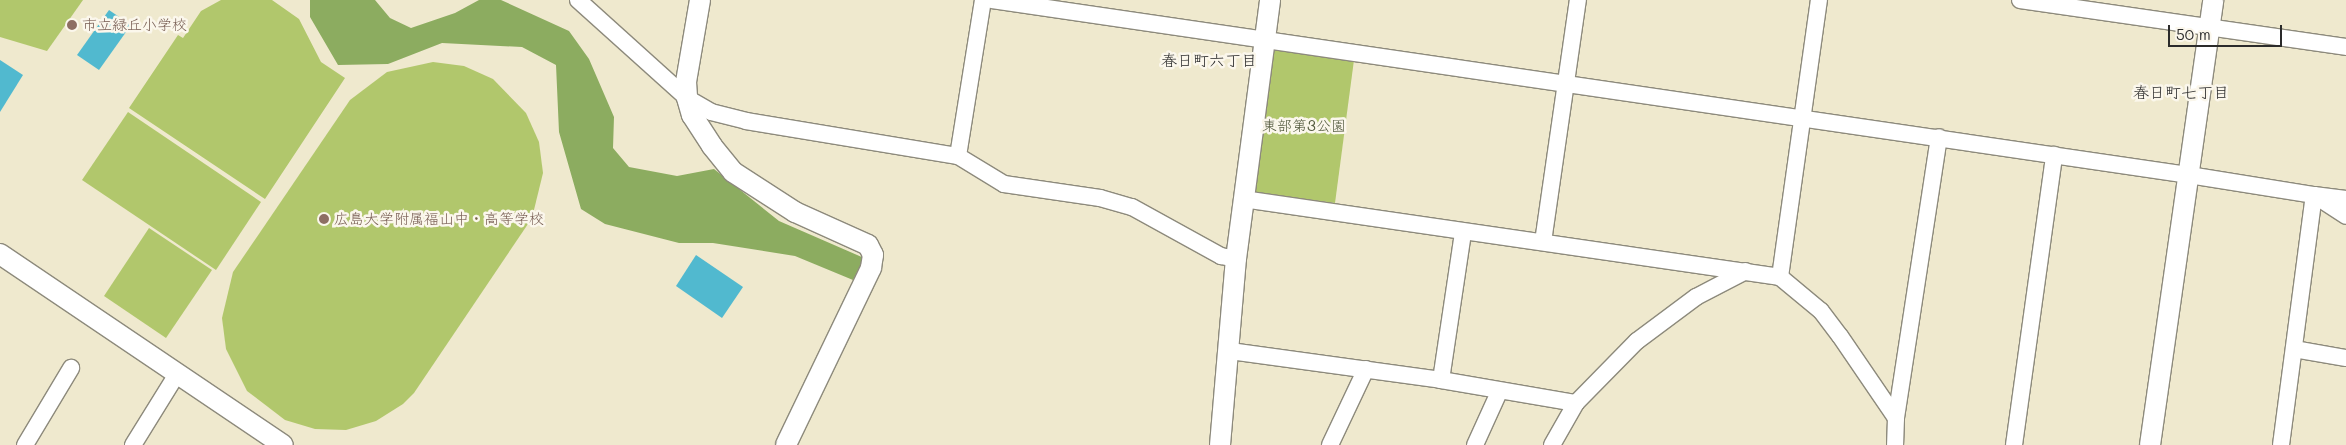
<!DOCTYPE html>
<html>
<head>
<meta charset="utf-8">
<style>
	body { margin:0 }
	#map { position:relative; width:2346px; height:445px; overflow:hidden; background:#efe9ce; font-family:Mali,"Klee One",sans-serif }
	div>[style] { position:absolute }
	.green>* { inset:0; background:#b1c76c }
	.forest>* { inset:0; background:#8cac60 }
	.water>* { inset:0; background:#51b9cf }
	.roads { filter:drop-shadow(1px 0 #8d8a7c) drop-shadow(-1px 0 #8d8a7c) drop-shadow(0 1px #8d8a7c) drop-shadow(0 -1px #8d8a7c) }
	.minor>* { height:16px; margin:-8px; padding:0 8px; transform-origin:8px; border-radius:8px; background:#fff }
	.tertiary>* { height:20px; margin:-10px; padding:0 10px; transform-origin:10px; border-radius:10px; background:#fff }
	.dots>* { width:14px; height:14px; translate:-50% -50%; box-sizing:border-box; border:2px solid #fbf7ec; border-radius:50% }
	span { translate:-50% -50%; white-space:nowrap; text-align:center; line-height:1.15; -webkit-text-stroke:5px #fbf7ec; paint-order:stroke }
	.education-label { font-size:15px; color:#785e54 }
	.left { translate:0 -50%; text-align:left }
	.park-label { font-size:15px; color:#535a3e }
	.neighbourhood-label { font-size:16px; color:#2b2b2b }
	.scale { position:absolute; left:2168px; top:25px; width:114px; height:22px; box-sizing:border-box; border:2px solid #2b2b2b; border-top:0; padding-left:6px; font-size:15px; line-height:18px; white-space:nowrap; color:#2b2b2b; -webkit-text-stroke:4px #fbf7ec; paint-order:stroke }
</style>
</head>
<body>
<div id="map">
	<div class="green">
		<div style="clip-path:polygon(0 0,83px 0,47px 51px,0 37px)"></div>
		<div style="clip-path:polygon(221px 0,272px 0,299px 19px,321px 62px,345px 78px,265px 199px,129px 108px,178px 35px,183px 38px,201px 11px)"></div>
		<div style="clip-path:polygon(1273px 49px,1354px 60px,1335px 203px,1254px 192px)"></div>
		<div style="clip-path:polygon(433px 62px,464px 66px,493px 79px,526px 113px,539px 142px,543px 173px,532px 218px,414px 393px,403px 404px,376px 421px,346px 430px,315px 429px,285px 420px,247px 391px,226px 349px,222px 318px,233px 272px,350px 100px,387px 72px)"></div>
		<div style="clip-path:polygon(128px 112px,261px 202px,216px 270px,82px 180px)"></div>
		<div style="clip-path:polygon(149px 228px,212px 270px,166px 338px,104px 296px)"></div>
	</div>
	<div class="forest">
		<div style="clip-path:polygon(310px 0,375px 0,390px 18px,411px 28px,455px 13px,479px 0,501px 0,569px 31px,589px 59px,614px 117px,613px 148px,629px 167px,677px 176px,714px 169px,779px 221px,864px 258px,853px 280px,795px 256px,713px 243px,679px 243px,605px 224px,581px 209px,559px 132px,556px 65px,522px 47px,442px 43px,388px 64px,338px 65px,310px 17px)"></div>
	</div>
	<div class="water">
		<div style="clip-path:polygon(109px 10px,131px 25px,99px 70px,77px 55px)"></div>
		<div style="clip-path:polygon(0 60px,23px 75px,0 112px)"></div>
		<div style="clip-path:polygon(696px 255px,743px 287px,722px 318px,676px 286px)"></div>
	</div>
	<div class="roads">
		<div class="minor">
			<div style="left:578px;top:0;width:147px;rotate:42deg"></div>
			<div style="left:687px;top:98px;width:28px;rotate:30deg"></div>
			<div style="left:711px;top:112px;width:36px;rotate:14deg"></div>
			<div style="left:746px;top:121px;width:215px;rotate:9.4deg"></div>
			<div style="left:958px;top:156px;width:54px;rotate:31.3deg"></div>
			<div style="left:1004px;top:184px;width:97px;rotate:8.3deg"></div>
			<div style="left:1100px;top:198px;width:33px;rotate:16deg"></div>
			<div style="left:1132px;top:207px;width:102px;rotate:28.8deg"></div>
			<div style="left:1221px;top:256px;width:15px;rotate:11deg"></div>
			<div style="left:992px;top:0;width:1210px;rotate:8.32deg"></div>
			<div style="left:2189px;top:175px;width:127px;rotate:9.1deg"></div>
			<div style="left:2314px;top:195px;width:38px;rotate:33deg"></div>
			<div style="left:2020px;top:0;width:329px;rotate:8.2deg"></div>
			<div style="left:958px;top:156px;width:158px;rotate:-80.9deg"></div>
			<div style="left:1243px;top:199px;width:543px;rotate:8.26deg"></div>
			<div style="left:1780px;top:277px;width:53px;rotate:39.7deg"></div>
			<div style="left:1821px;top:311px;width:31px;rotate:53deg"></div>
			<div style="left:1840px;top:336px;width:99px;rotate:55.7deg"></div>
			<div style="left:1896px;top:418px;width:27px;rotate:92deg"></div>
			<div style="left:1543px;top:242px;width:245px;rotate:-81.8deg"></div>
			<div style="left:1780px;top:277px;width:280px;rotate:-82deg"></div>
			<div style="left:2294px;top:349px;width:53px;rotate:9.8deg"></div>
			<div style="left:1230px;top:351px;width:213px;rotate:7.8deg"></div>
			<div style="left:1441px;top:380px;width:137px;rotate:9.7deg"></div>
			<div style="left:1441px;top:380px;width:150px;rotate:-81.5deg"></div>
			<div style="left:1896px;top:418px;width:284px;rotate:-81.3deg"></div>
			<div style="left:25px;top:445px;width:90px;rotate:-59.1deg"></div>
			<div style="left:133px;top:445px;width:84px;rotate:-58.2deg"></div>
			<div style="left:1330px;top:445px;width:84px;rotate:-64.7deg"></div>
			<div style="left:1475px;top:445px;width:58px;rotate:-65.6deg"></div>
			<div style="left:1552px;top:445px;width:48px;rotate:-60.3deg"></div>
			<div style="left:1576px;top:403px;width:87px;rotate:-45.5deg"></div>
			<div style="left:1637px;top:341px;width:74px;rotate:-36.7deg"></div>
			<div style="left:1696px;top:297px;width:56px;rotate:-27.5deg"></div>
			<div style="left:2014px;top:445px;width:293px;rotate:-82.1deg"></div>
			<div style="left:2281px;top:445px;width:252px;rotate:-82.5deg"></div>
			<div style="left:2314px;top:195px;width:32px;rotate:7deg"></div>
		</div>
		<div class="tertiary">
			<div style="left:700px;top:0;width:83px;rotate:99.7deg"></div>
			<div style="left:686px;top:82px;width:16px;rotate:86deg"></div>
			<div style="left:687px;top:98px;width:18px;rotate:74deg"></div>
			<div style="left:692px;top:115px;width:37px;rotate:57deg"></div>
			<div style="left:712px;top:146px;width:33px;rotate:51deg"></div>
			<div style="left:733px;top:172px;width:74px;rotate:32.8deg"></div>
			<div style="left:795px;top:212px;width:80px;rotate:24.3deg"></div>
			<div style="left:868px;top:245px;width:11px;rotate:63deg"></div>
			<div style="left:873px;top:255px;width:13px;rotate:99deg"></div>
			<div style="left:871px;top:268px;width:196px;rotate:115.7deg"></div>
			<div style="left:0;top:254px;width:341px;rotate:34deg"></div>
			<div style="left:1220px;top:445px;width:187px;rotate:-85.1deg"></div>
			<div style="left:1236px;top:259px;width:261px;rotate:-82.5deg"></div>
			<div style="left:2150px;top:445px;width:449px;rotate:-81.9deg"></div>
		</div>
	</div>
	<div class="dots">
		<div style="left:72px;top:25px;background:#8d6e63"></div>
		<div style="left:324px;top:219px;background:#8d6e63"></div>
	</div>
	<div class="education-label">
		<span class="left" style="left:82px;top:25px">市立緑丘小学校</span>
		<span class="left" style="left:334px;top:219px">広島大学附属福山中・高等学校</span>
	</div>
	<div class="park-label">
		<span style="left:1304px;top:126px">東部第3公園</span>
	</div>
	<div class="neighbourhood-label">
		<span style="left:1209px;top:60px">春日町六丁目</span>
		<span style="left:2181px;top:92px">春日町七丁目</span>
	</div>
	<div class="scale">50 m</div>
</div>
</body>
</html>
